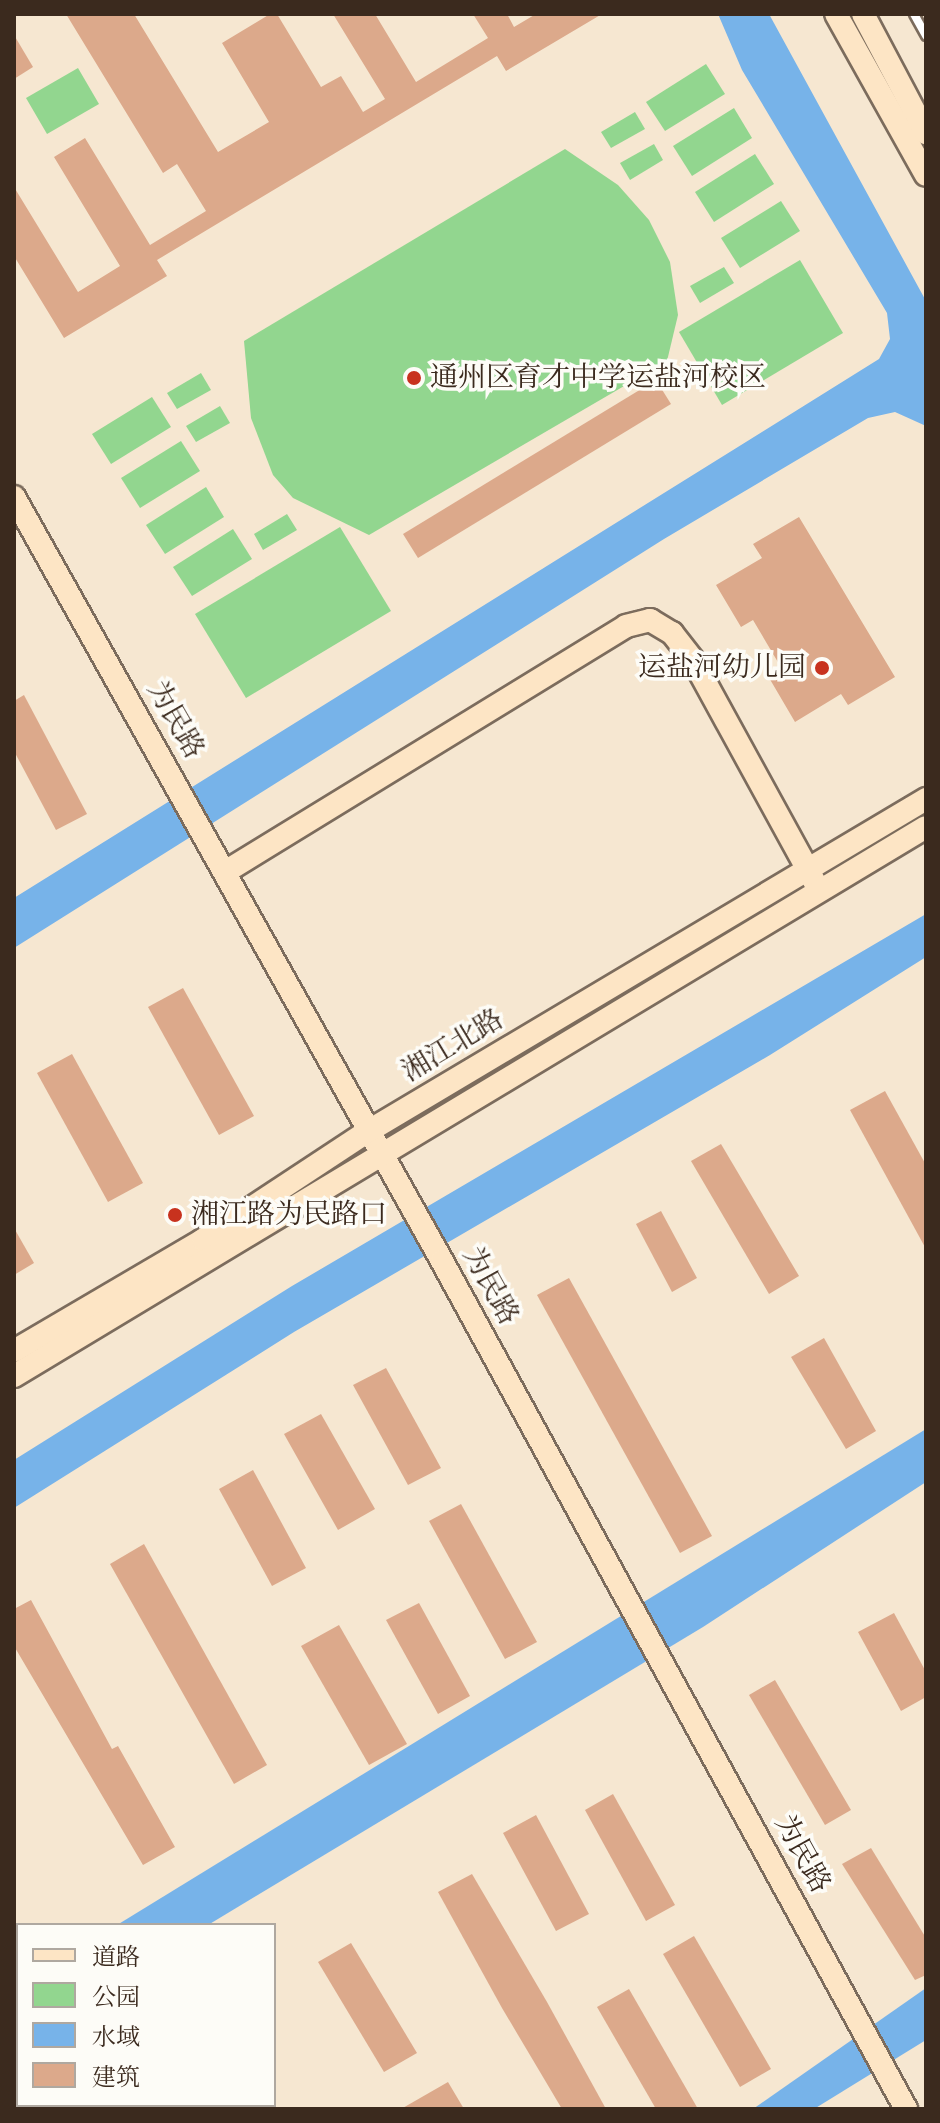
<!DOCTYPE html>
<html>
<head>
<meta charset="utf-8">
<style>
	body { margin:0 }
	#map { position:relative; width:940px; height:2123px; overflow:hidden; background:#f6e7d1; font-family:"Libre Bodoni","Noto Serif SC",serif }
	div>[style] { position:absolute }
	.green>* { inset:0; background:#92d68f }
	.water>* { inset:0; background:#77b3e9 }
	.building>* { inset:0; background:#dca98b }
	.roads { filter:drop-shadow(2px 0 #7c6c5d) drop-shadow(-2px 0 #7c6c5d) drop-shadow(0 2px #7c6c5d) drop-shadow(0 -2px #7c6c5d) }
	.lane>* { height:8px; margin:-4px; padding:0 4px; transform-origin:4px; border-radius:4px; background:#fff }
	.secondary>* { height:22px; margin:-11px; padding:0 11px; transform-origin:11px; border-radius:11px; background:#fde5c5 }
	.dots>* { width:22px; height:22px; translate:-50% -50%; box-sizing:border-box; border:4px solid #fdfcf7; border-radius:50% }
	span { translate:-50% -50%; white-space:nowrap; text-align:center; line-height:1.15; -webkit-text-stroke:7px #fdfcf7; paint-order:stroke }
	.poi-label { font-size:28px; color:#3b2a1e }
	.left { translate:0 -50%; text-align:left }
	.right { translate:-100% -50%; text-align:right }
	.street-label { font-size:28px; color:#3b2a1e }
	.frame { position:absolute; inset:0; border:16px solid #3b2a1e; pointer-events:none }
	.legend { position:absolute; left:16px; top:1923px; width:260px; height:184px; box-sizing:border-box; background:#fdfcf7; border:2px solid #afa8a0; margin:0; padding:10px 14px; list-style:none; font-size:24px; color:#3b2a1e }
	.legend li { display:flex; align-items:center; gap:16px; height:40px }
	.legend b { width:40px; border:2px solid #afa8a0 }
</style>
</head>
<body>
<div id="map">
	<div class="green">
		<div style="clip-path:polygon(706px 64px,725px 94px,665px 131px,646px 102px)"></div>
		<div style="clip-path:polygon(78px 68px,99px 104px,47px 134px,26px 98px)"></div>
		<div style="clip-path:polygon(734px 108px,752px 138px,692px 176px,673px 146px)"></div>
		<div style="clip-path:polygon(635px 112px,645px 129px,611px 148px,601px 132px)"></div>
		<div style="clip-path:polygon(654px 144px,663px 160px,630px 180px,620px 163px)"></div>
		<div style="clip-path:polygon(565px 149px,618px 185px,649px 220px,670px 262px,678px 315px,667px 361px,369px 535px,293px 498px,273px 475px,251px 418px,244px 341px)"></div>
		<div style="clip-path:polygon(755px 154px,774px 184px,714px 222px,695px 192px)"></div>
		<div style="clip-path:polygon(781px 201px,800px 231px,740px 268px,721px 238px)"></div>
		<div style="clip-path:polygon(800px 260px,843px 333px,722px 405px,679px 332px)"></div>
		<div style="clip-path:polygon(724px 267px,734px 283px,700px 303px,690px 286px)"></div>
		<div style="clip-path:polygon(201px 373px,211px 390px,177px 409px,167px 393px)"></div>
		<div style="clip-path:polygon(152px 397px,171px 427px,111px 464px,92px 434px)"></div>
		<div style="clip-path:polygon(220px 406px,230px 423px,196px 442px,186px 426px)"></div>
		<div style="clip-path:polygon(181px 441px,200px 471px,140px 508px,121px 478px)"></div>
		<div style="clip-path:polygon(206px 487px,224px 517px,165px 554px,146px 525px)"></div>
		<div style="clip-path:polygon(287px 514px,297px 530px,263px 550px,254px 534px)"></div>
		<div style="clip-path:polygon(340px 527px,391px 611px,246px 698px,195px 614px)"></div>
		<div style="clip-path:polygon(233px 529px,252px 559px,192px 596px,173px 567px)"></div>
	</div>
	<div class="water">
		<div style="clip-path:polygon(718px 14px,769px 14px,926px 301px,926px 426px,895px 412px,868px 418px,664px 539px,14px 948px,14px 898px,879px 359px,890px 339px,887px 313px,742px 70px)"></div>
		<div style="clip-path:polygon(926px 914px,926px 957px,770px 1055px,294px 1332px,14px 1508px,14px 1460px,292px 1286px)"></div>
		<div style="clip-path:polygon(926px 1429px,926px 1482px,703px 1627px,208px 1925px,117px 1925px)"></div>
		<div style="clip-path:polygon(926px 1988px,926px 2040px,814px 2109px,753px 2109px)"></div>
	</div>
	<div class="building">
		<div style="clip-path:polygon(66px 14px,134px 14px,218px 152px,269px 122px,222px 43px,270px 14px,277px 14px,321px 87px,341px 76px,363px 112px,385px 99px,333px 14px,375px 14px,416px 82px,488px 38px,473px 14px,507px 14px,514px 27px,536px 14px,602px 14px,506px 71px,497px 56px,157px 260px,167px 276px,64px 338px,14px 256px,14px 187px,78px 292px,120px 266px,54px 157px,85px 138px,150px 245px,206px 211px,177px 164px,163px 173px)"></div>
		<div style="clip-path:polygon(14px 35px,33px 67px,14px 79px)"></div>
		<div style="clip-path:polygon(656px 380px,671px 404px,418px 558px,403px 534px)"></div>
		<div style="clip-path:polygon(799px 517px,895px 677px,848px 705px,841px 694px,795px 722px,768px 676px,782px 669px,753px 620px,741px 627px,716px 585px,762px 558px,753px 544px)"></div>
		<div style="clip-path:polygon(24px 695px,87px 814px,56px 830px,14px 751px,14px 701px)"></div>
		<div style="clip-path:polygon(183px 988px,254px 1116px,219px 1135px,148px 1007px)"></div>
		<div style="clip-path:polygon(72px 1054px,143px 1183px,108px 1202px,37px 1073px)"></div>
		<div style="clip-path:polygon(885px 1091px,926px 1165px,926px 1249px,850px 1110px)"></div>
		<div style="clip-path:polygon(721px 1144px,799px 1276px,769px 1294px,691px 1161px)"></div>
		<div style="clip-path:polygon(661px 1211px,697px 1278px,672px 1292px,636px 1224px)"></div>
		<div style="clip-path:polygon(14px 1228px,34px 1263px,14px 1275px)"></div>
		<div style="clip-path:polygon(569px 1278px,712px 1536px,680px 1553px,537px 1295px)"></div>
		<div style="clip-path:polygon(824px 1338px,876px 1431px,846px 1449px,791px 1357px)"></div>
		<div style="clip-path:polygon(386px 1368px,441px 1468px,408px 1485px,353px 1385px)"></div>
		<div style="clip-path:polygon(321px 1414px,375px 1509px,338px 1530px,284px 1434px)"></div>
		<div style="clip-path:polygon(253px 1470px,306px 1568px,272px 1586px,219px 1489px)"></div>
		<div style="clip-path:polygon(461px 1504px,537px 1642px,505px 1659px,429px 1521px)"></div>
		<div style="clip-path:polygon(144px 1544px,267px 1765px,234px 1784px,110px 1564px)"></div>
		<div style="clip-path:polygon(31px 1600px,112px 1749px,118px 1746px,175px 1847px,143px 1865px,14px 1646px,14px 1609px)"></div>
		<div style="clip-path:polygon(419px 1603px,470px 1696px,438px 1714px,386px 1620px)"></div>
		<div style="clip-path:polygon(894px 1613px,926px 1672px,926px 1697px,901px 1711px,858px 1632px)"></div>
		<div style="clip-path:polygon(339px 1625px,407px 1744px,369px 1765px,301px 1646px)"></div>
		<div style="clip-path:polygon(775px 1680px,851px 1810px,825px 1825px,749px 1695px)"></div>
		<div style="clip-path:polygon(613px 1794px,675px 1905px,646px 1921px,585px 1810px)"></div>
		<div style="clip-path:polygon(536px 1815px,589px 1914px,556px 1931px,503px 1833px)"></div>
		<div style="clip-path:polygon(871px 1848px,926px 1938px,926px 1975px,915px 1980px,842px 1864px)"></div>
		<div style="clip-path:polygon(472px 1874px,547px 2002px,606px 2109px,562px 2109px,502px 2008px,438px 1892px)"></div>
		<div style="clip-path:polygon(694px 1936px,771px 2069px,740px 2087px,663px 1954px)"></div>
		<div style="clip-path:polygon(351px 1943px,417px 2053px,384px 2072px,318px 1962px)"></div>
		<div style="clip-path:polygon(629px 1989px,698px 2109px,656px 2109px,597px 2007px)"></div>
		<div style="clip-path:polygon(448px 2082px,464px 2109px,401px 2109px)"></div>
	</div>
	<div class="roads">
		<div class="lane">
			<div style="left:914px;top:14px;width:25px;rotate:61deg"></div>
		</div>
		<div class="secondary">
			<div style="left:836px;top:14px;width:184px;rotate:60.8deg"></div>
			<div style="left:863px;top:14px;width:135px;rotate:62.1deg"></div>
			<div style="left:14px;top:497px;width:876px;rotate:60.74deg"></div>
			<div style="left:442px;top:1261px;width:967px;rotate:61.31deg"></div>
			<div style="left:225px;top:872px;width:470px;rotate:-31.5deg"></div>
			<div style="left:626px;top:626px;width:25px;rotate:-14deg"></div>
			<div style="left:650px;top:620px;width:26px;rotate:31deg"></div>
			<div style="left:672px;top:633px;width:34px;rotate:52deg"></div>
			<div style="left:693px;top:660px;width:252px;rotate:61.3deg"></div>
			<div style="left:14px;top:1351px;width:219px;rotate:-30.4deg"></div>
			<div style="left:203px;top:1240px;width:196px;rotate:-33.4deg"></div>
			<div style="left:367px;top:1132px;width:651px;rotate:-30.78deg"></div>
			<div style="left:14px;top:1376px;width:1064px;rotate:-31.05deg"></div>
		</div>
	</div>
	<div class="dots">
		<div style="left:414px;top:378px;background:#c8321e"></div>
		<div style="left:822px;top:668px;background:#c8321e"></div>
		<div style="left:175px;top:1215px;background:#c8321e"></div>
	</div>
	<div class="poi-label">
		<span class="left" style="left:430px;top:378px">通州区育才中学运盐河校区</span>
		<span class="right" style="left:806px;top:668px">运盐河幼儿园</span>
		<span class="left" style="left:191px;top:1215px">湘江路为民路口</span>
	</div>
	<div class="street-label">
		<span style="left:175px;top:720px;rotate:60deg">为民路</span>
		<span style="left:453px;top:1046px;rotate:-31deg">湘江北路</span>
		<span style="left:490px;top:1286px;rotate:61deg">为民路</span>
		<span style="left:802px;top:1854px;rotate:61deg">为民路</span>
	</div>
	<div class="frame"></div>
	<ul class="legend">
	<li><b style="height:10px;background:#fde5c5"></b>道路</li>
	<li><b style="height:22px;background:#92d68f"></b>公园</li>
	<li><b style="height:22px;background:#77b3e9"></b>水域</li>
	<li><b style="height:22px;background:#dca98b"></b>建筑</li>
	</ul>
</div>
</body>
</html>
